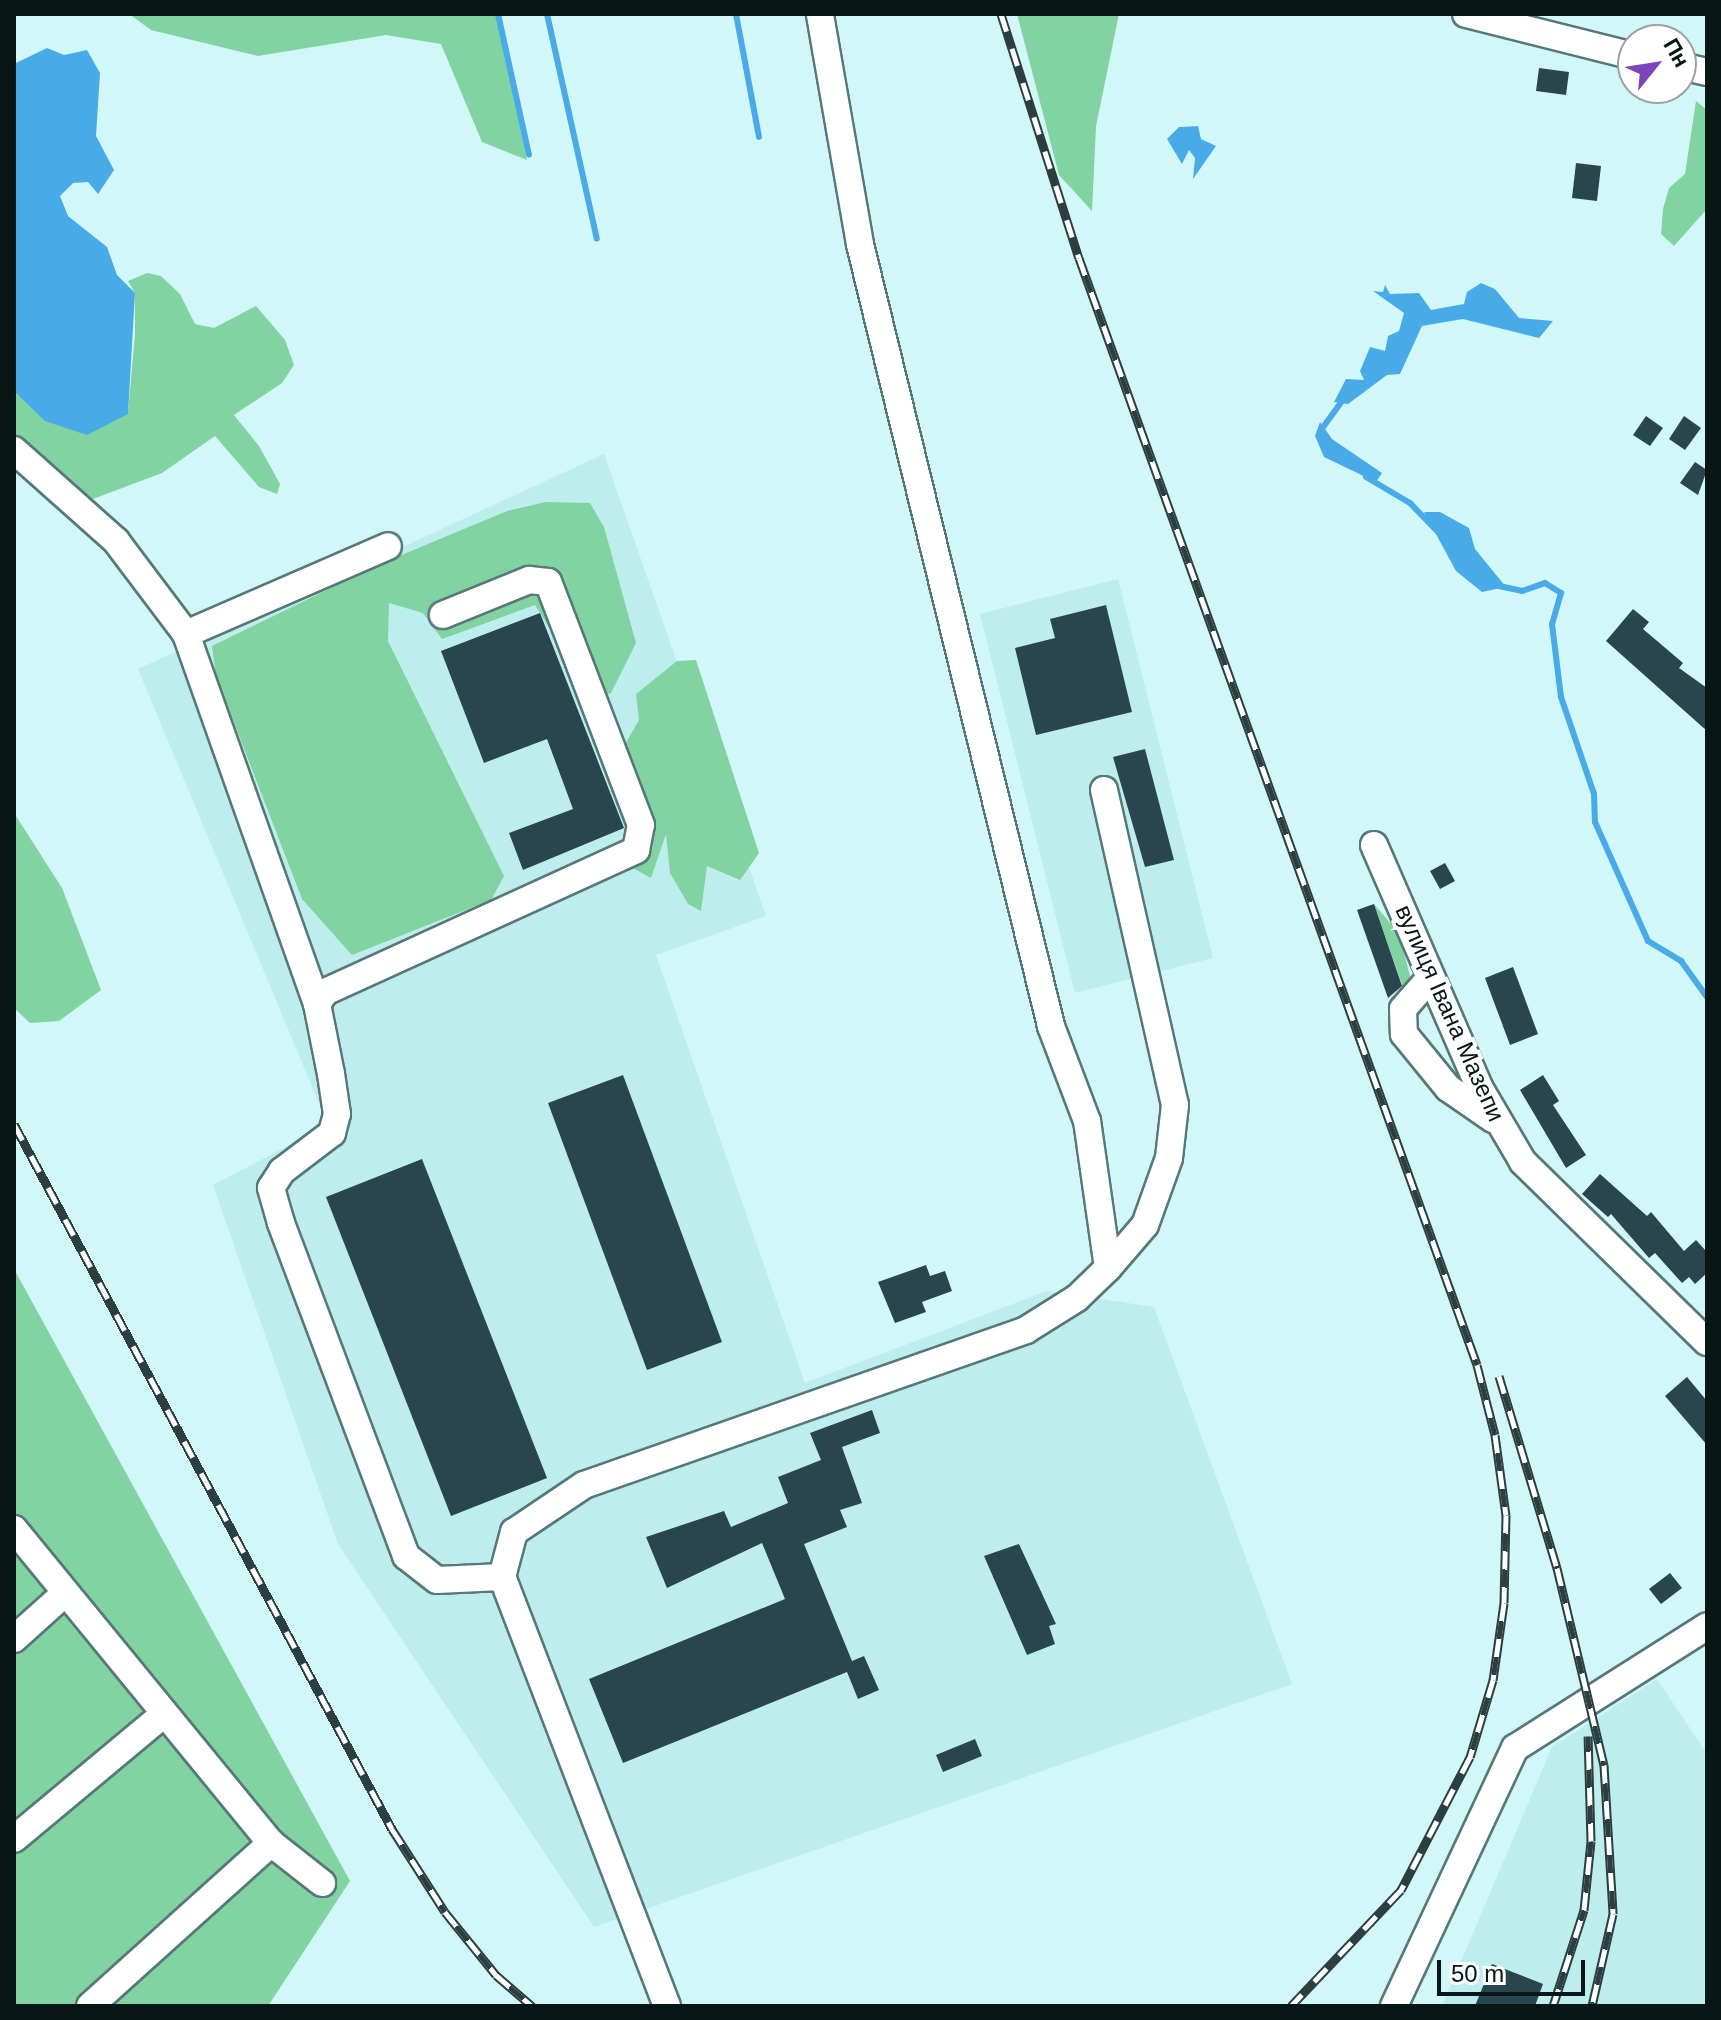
<!DOCTYPE html>
<html>
<head>
<meta charset="utf-8">
<style>
	body { margin:0 }
	#map { position:relative; width:1721px; height:2020px; overflow:hidden; background:#d2f7f8; font-family:Arial,sans-serif }
	div>[style] { position:absolute }
	.built>* { inset:0; background:#beedee }
	.green>* { inset:0; background:#82d3a2 }
	.water>* { inset:0; background:#48aae7 }
	.stream>* { height:6px; margin:-3px; padding:0 3px; transform-origin:3px; border-radius:3px; background:#48aae7 }
	.building>* { inset:0; background:#29464f }
	.roads { filter:drop-shadow(2px 0 #567879) drop-shadow(-2px 0 #567879) drop-shadow(0 2px #567879) drop-shadow(0 -2px #567879) }
	.minor>* { height:26px; margin:-13px; padding:0 13px; transform-origin:13px; border-radius:13px; background:#fff }
	.rail>* { height:9px; margin-top:-4.5px; transform-origin:0; background:repeating-linear-gradient(90deg,#fff 0 18px,#2c3e3f 0 36px); box-sizing:border-box; border-block:2px solid #2c3e3f }
	span { translate:-50% -50%; white-space:nowrap; text-align:center; line-height:1.15; -webkit-text-stroke:8px #fff; paint-order:stroke }
	.street-label { font-size:24px; color:#081616 }
	.frame { position:absolute; inset:0; border:16px solid #081616; pointer-events:none }
	.north { position:absolute; left:1617px; top:24px; width:80px; height:80px; box-sizing:border-box; background:#fff; border:2px solid #9ca2a2; border-radius:50%; rotate:60deg; font-size:22px; font-weight:700; line-height:32px; text-align:center; color:#081616 }
	.north::after { content:''; display:block; margin:auto; width:28px; height:36px; background:#7c45bb; clip-path:polygon(50% 0,100% 100%,50% 72%,0 100%) }
	.scale { position:absolute; left:1437px; top:1960px; width:148px; height:36px; box-sizing:border-box; border:4px solid #081616; border-top:0; padding-left:10px; font-size:24px; line-height:28px; white-space:nowrap; color:#081616; -webkit-text-stroke:6px #fff; paint-order:stroke }
</style>
</head>
<body>
<div id="map">
	<div class="built">
		<div style="clip-path:polygon(604px 454px,766px 916px,656px 955px,805px 1383px,1047px 1291px,1154px 1307px,1292px 1684px,594px 1927px,338px 1544px,213px 1185px,328px 1125px,138px 669px)"></div>
		<div style="clip-path:polygon(1118px 579px,1213px 958px,1075px 993px,980px 614px)"></div>
		<div style="clip-path:polygon(1657px 1679px,1707px 1754px,1707px 2006px,1442px 2006px,1552px 1747px)"></div>
	</div>
	<div class="green">
		<div style="clip-path:polygon(129px 14px,496px 14px,527px 160px,482px 142px,441px 44px,386px 35px,258px 56px,151px 30px)"></div>
		<div style="clip-path:polygon(1017px 14px,1119px 14px,1096px 126px,1092px 211px,1059px 175px)"></div>
		<div style="clip-path:polygon(1696px 101px,1707px 110px,1707px 209px,1674px 246px,1661px 234px,1663px 209px,1669px 188px,1685px 174px)"></div>
		<div style="clip-path:polygon(147px 273px,161px 276px,180px 294px,195px 324px,214px 328px,256px 306px,285px 340px,294px 365px,282px 383px,234px 415px,259px 446px,280px 484px,277px 494px,259px 487px,215px 436px,162px 473px,93px 499px,14px 438px,14px 391px,103px 425px,128px 413px,135px 334px,135px 293px,128px 281px)"></div>
		<div style="clip-path:polygon(546px 502px,590px 503px,604px 527px,636px 643px,611px 693px,594px 699px,535px 605px,442px 639px,423px 613px,389px 603px,388px 641px,504px 876px,491px 900px,352px 955px,302px 899px,216px 676px,212px 646px,380px 564px,507px 511px)"></div>
		<div style="clip-path:polygon(696px 660px,759px 853px,740px 880px,707px 866px,701px 911px,688px 904px,670px 873px,666px 834px,651px 878px,621px 862px,639px 804px,617px 758px,639px 720px,636px 694px,677px 661px)"></div>
		<div style="clip-path:polygon(14px 813px,62px 888px,101px 990px,59px 1021px,30px 1023px,14px 1008px)"></div>
		<div style="clip-path:polygon(1374px 904px,1399px 933px,1410px 976px,1405px 993px)"></div>
		<div style="clip-path:polygon(14px 1269px,350px 1881px,268px 2006px,14px 2006px)"></div>
	</div>
	<div class="water">
		<div style="clip-path:polygon(47px 48px,64px 55px,87px 50px,100px 73px,96px 136px,114px 170px,98px 194px,88px 182px,73px 183px,60px 196px,68px 216px,107px 247px,117px 275px,135px 293px,128px 414px,87px 435px,45px 421px,14px 391px,14px 64px)"></div>
		<div style="clip-path:polygon(1198px 126px,1201px 139px,1216px 146px,1193px 179px,1195px 158px,1189px 150px,1182px 164px,1167px 139px,1179px 127px)"></div>
		<div style="clip-path:polygon(1481px 283px,1495px 289px,1519px 318px,1553px 321px,1539px 338px,1463px 319px,1422px 326px,1400px 374px,1387px 375px,1348px 404px,1334px 402px,1346px 379px,1364px 380px,1360px 371px,1370px 347px,1385px 351px,1388px 336px,1399px 331px,1404px 313px,1373px 291px,1383px 292px,1385px 285px,1390px 294px,1419px 293px,1431px 310px,1464px 304px,1467px 292px)"></div>
		<div style="clip-path:polygon(1320px 422px,1332px 439px,1382px 473px,1376px 482px,1324px 457px,1315px 436px)"></div>
		<div style="clip-path:polygon(1424px 512px,1440px 512px,1469px 528px,1475px 549px,1506px 587px,1482px 592px,1456px 571px)"></div>
	</div>
	<div class="stream">
		<div style="left:498px;top:14px;width:144px;rotate:77.6deg"></div>
		<div style="left:547px;top:14px;width:230px;rotate:77.5deg"></div>
		<div style="left:736px;top:14px;width:125px;rotate:79.4deg"></div>
		<div style="left:1321px;top:430px;width:39px;rotate:-54deg"></div>
		<div style="left:1366px;top:477px;width:51px;rotate:30.6deg"></div>
		<div style="left:1410px;top:503px;width:42px;rotate:46deg"></div>
		<div style="left:1499px;top:586px;width:24px;rotate:12deg"></div>
		<div style="left:1522px;top:591px;width:24px;rotate:-19deg"></div>
		<div style="left:1545px;top:583px;width:19px;rotate:32deg"></div>
		<div style="left:1561px;top:593px;width:32px;rotate:106deg"></div>
		<div style="left:1552px;top:624px;width:74px;rotate:83deg"></div>
		<div style="left:1561px;top:697px;width:102px;rotate:71.2deg"></div>
		<div style="left:1594px;top:794px;width:28px;rotate:88deg"></div>
		<div style="left:1595px;top:822px;width:130px;rotate:66deg"></div>
		<div style="left:1648px;top:941px;width:39px;rotate:31deg"></div>
		<div style="left:1681px;top:961px;width:44px;rotate:54.2deg"></div>
	</div>
	<div class="building">
		<div style="clip-path:polygon(1539px 68px,1569px 72px,1566px 95px,1536px 91px)"></div>
		<div style="clip-path:polygon(1576px 163px,1601px 166px,1597px 201px,1572px 198px)"></div>
		<div style="clip-path:polygon(1646px 416px,1663px 428px,1650px 446px,1633px 435px)"></div>
		<div style="clip-path:polygon(1684px 416px,1701px 428px,1685px 450px,1669px 439px)"></div>
		<div style="clip-path:polygon(1695px 462px,1707px 470px,1698px 495px,1680px 483px)"></div>
		<div style="clip-path:polygon(1106px 605px,1132px 712px,1036px 735px,1015px 648px,1055px 638px,1050px 619px)"></div>
		<div style="clip-path:polygon(1633px 609px,1649px 622px,1643px 629px,1683px 663px,1679px 668px,1707px 688px,1707px 731px,1606px 641px)"></div>
		<div style="clip-path:polygon(540px 613px,624px 828px,523px 870px,509px 833px,573px 809px,547px 739px,484px 763px,441px 651px)"></div>
		<div style="clip-path:polygon(1145px 749px,1174px 860px,1145px 867px,1113px 757px)"></div>
		<div style="clip-path:polygon(1445px 863px,1455px 881px,1440px 889px,1430px 871px)"></div>
		<div style="clip-path:polygon(1374px 904px,1402px 986px,1388px 998px,1357px 910px)"></div>
		<div style="clip-path:polygon(1513px 967px,1538px 1034px,1510px 1045px,1485px 978px)"></div>
		<div style="clip-path:polygon(623px 1075px,722px 1342px,647px 1370px,548px 1103px)"></div>
		<div style="clip-path:polygon(1543px 1075px,1559px 1101px,1553px 1105px,1586px 1155px,1566px 1168px,1520px 1090px)"></div>
		<div style="clip-path:polygon(422px 1159px,547px 1478px,451px 1516px,326px 1197px)"></div>
		<div style="clip-path:polygon(1600px 1174px,1647px 1216px,1651px 1212px,1684px 1251px,1696px 1240px,1707px 1252px,1707px 1273px,1695px 1284px,1689px 1277px,1682px 1283px,1655px 1253px,1649px 1258px,1611px 1214px,1608px 1217px,1582px 1194px)"></div>
		<div style="clip-path:polygon(926px 1265px,930px 1276px,945px 1271px,952px 1291px,922px 1302px,926px 1312px,895px 1323px,878px 1282px)"></div>
		<div style="clip-path:polygon(1687px 1377px,1707px 1401px,1707px 1445px,1665px 1396px)"></div>
		<div style="clip-path:polygon(872px 1410px,880px 1433px,842px 1447px,862px 1503px,840px 1510px,847px 1527px,804px 1544px,852px 1661px,864px 1656px,879px 1690px,858px 1699px,847px 1672px,623px 1763px,589px 1679px,785px 1599px,762px 1543px,667px 1588px,646px 1537px,724px 1511px,731px 1527px,788px 1503px,778px 1477px,821px 1460px,810px 1433px)"></div>
		<div style="clip-path:polygon(1019px 1544px,1056px 1624px,1049px 1626px,1055px 1644px,1027px 1655px,984px 1556px)"></div>
		<div style="clip-path:polygon(1670px 1573px,1682px 1588px,1661px 1604px,1649px 1589px)"></div>
		<div style="clip-path:polygon(975px 1739px,982px 1756px,943px 1772px,936px 1755px)"></div>
		<div style="clip-path:polygon(1492px 1964px,1543px 1984px,1535px 2006px,1475px 2006px)"></div>
	</div>
	<div class="roads">
		<div class="minor">
			<div style="left:1466px;top:14px;width:172px;rotate:14.1deg"></div>
			<div style="left:1681px;top:66px;width:27px;rotate:13deg"></div>
			<div style="left:14px;top:450px;width:137px;rotate:41.7deg"></div>
			<div style="left:116px;top:541px;width:116px;rotate:53deg"></div>
			<div style="left:186px;top:634px;width:393px;rotate:70.5deg"></div>
			<div style="left:317px;top:1004px;width:71px;rotate:78.7deg"></div>
			<div style="left:331px;top:1074px;width:40px;rotate:81.5deg"></div>
			<div style="left:337px;top:1114px;width:20px;rotate:105deg"></div>
			<div style="left:332px;top:1133px;width:63px;rotate:142.8deg"></div>
			<div style="left:282px;top:1171px;width:20px;rotate:123deg"></div>
			<div style="left:271px;top:1188px;width:36px;rotate:74deg"></div>
			<div style="left:281px;top:1223px;width:356px;rotate:69.4deg"></div>
			<div style="left:406px;top:1556px;width:39px;rotate:38deg"></div>
			<div style="left:437px;top:1580px;width:65px;rotate:-2.6deg"></div>
			<div style="left:186px;top:634px;width:220px;rotate:-23.5deg"></div>
			<div style="left:1104px;top:790px;width:323px;rotate:77.3deg"></div>
			<div style="left:1175px;top:1105px;width:53px;rotate:96.5deg"></div>
			<div style="left:1169px;top:1158px;width:71px;rotate:109.7deg"></div>
			<div style="left:1145px;top:1225px;width:57px;rotate:130.7deg"></div>
			<div style="left:1374px;top:845px;width:264px;rotate:66.5deg"></div>
			<div style="left:1479px;top:1087px;width:87px;rotate:59.6deg"></div>
			<div style="left:1523px;top:1162px;width:257px;rotate:44.4deg"></div>
			<div style="left:1430px;top:978px;width:41px;rotate:131.1deg"></div>
			<div style="left:1403px;top:1009px;width:25px;rotate:88deg"></div>
			<div style="left:1404px;top:1034px;width:70px;rotate:50.8deg"></div>
			<div style="left:1448px;top:1088px;width:55px;rotate:34.6deg"></div>
			<div style="left:317px;top:1004px;width:14px;rotate:-56deg"></div>
			<div style="left:325px;top:992px;width:342px;rotate:-24.5deg"></div>
			<div style="left:636px;top:850px;width:25px;rotate:-79deg"></div>
			<div style="left:641px;top:825px;width:260px;rotate:-110.9deg"></div>
			<div style="left:548px;top:582px;width:19px;rotate:-174deg"></div>
			<div style="left:529px;top:580px;width:93px;rotate:157.9deg"></div>
			<div style="left:14px;top:1529px;width:406px;rotate:50.7deg"></div>
			<div style="left:271px;top:1843px;width:65px;rotate:38.1deg"></div>
			<div style="left:14px;top:1639px;width:66px;rotate:-41.9deg"></div>
			<div style="left:14px;top:1839px;width:194px;rotate:-39.8deg"></div>
			<div style="left:90px;top:2006px;width:244px;rotate:-42deg"></div>
			<div style="left:667px;top:2006px;width:460px;rotate:-111deg"></div>
			<div style="left:502px;top:1577px;width:47px;rotate:-75.1deg"></div>
			<div style="left:514px;top:1532px;width:84px;rotate:-33.9deg"></div>
			<div style="left:584px;top:1485px;width:468px;rotate:-19.3deg"></div>
			<div style="left:1026px;top:1330px;width:60px;rotate:-32.1deg"></div>
			<div style="left:1077px;top:1298px;width:43px;rotate:-44.1deg"></div>
			<div style="left:1108px;top:1268px;width:148px;rotate:-98.1deg"></div>
			<div style="left:1087px;top:1121px;width:102px;rotate:-110.8deg"></div>
			<div style="left:1051px;top:1026px;width:805px;rotate:-103.73deg"></div>
			<div style="left:860px;top:244px;width:233px;rotate:-99.9deg"></div>
			<div style="left:1394px;top:2006px;width:285px;rotate:-64.9deg"></div>
			<div style="left:1515px;top:1748px;width:227px;rotate:-32.4deg"></div>
		</div>
	</div>
	<div class="rail">
		<div style="left:1001px;top:14px;width:256px;rotate:72.3deg"></div>
		<div style="left:1079px;top:258px;width:1176px;rotate:70.22deg"></div>
		<div style="left:1477px;top:1365px;width:72px;rotate:75.6deg"></div>
		<div style="left:1495px;top:1435px;width:81px;rotate:82.2deg"></div>
		<div style="left:1506px;top:1515px;width:88px;rotate:91.3deg"></div>
		<div style="left:1504px;top:1603px;width:78px;rotate:98.1deg"></div>
		<div style="left:1493px;top:1680px;width:80px;rotate:106.6deg"></div>
		<div style="left:1470px;top:1757px;width:150px;rotate:117.4deg"></div>
		<div style="left:1401px;top:1890px;width:160px;rotate:133.5deg"></div>
		<div style="left:14px;top:1124px;width:800px;rotate:61.8deg"></div>
		<div style="left:392px;top:1829px;width:98px;rotate:57.4deg"></div>
		<div style="left:445px;top:1912px;width:81px;rotate:51deg"></div>
		<div style="left:496px;top:1975px;width:48px;rotate:40.7deg"></div>
		<div style="left:1499px;top:1376px;width:201px;rotate:73.2deg"></div>
		<div style="left:1557px;top:1568px;width:203px;rotate:76.6deg"></div>
		<div style="left:1604px;top:1765px;width:149px;rotate:86.5deg"></div>
		<div style="left:1613px;top:1914px;width:94px;rotate:102.9deg"></div>
		<div style="left:1553px;top:2006px;width:101px;rotate:-72.1deg"></div>
		<div style="left:1584px;top:1910px;width:69px;rotate:-84.2deg"></div>
		<div style="left:1591px;top:1841px;width:105px;rotate:-91.6deg"></div>
	</div>
	<div class="street-label">
		<span style="left:1450px;top:1013px;rotate:66deg">вулиця Івана Мазепи</span>
	</div>
	<div class="frame"></div>
	<div class="north">Пн</div>
	<div class="scale">50 m</div>
</div>
</body>
</html>
